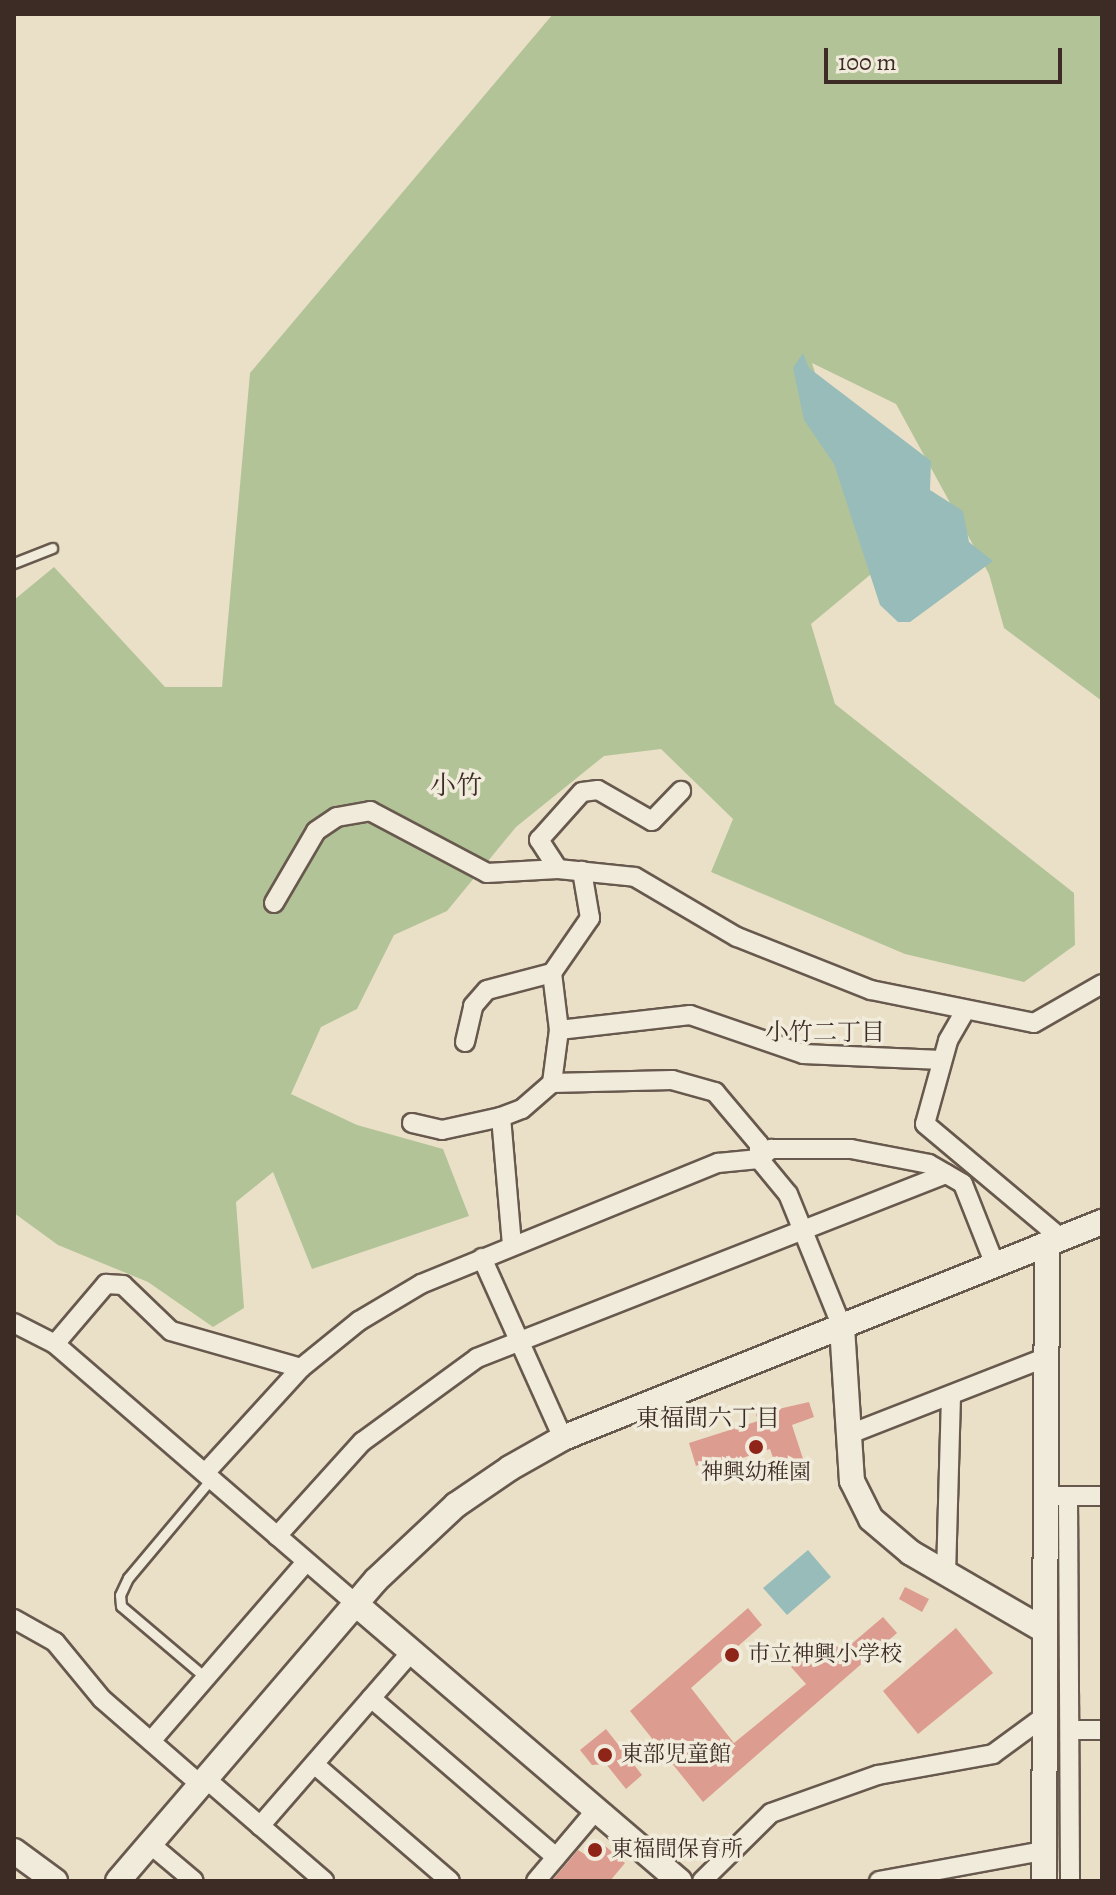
<!DOCTYPE html>
<html>
<head>
<meta charset="utf-8">
<style>
	body { margin:0 }
	#map { position:relative; width:1116px; height:1895px; overflow:hidden; background:#eae0c7; font-family:Alegreya,"Noto Serif JP",serif }
	div>[style] { position:absolute }
	.green>* { inset:0; background:#b3c398 }
	.water>* { inset:0; background:#98bcb9 }
	.building>* { inset:0; background:#dc9c8f }
	.roads { filter:drop-shadow(2px 0 #68594e) drop-shadow(-2px 0 #68594e) drop-shadow(0 2px #68594e) drop-shadow(0 -2px #68594e) }
	.lane>* { height:9px; margin:-4.5px; padding:0 4.5px; transform-origin:4.5px; border-radius:4.5px; background:#f1ebdb }
	.street>* { height:18px; margin:-9px; padding:0 9px; transform-origin:9px; border-radius:9px; background:#f1ebdb }
	.secondary>* { height:24px; margin:-12px; padding:0 12px; transform-origin:12px; border-radius:12px; background:#f1ebdb }
	.dots>* { width:22px; height:22px; translate:-50% -50%; box-sizing:border-box; border:4px solid #f1ebdb; border-radius:50% }
	span { translate:-50% -50%; white-space:nowrap; text-align:center; line-height:1.15; -webkit-text-stroke:7px #f1ebdb; paint-order:stroke }
	.poi-label { font-size:22px; color:#3d2c25 }
	.left { translate:0 -50%; text-align:left }
	.neighbourhood-label { font-size:24px; color:#3d2c25 }
	.quarter-label { font-size:26px; color:#3d2c25 }
	.frame { position:absolute; inset:0; border:16px solid #3d2c25; pointer-events:none }
	.scale { position:absolute; left:824px; top:48px; width:238px; height:36px; box-sizing:border-box; border:4px solid #3d2c25; border-top:0; padding-left:10px; font-size:24px; line-height:28px; white-space:nowrap; color:#3d2c25; -webkit-text-stroke:6px #f1ebdb; paint-order:stroke }
</style>
</head>
<body>
<div id="map">
	<div class="green">
		<div style="clip-path:polygon(553px 14px,1102px 14px,1102px 701px,1004px 628px,989px 574px,896px 404px,812px 363px,876px 570px,811px 624px,835px 704px,1074px 893px,1075px 945px,1024px 982px,905px 954px,711px 872px,733px 819px,661px 749px,604px 756px,516px 827px,447px 911px,394px 935px,357px 1009px,321px 1027px,291px 1094px,357px 1125px,443px 1149px,469px 1216px,312px 1269px,273px 1172px,236px 1202px,244px 1308px,213px 1327px,148px 1282px,58px 1245px,14px 1213px,14px 600px,54px 567px,165px 687px,222px 687px,250px 373px)"></div>
	</div>
	<div class="water">
		<div style="clip-path:polygon(803px 353px,809px 368px,931px 461px,930px 490px,963px 511px,969px 542px,993px 561px,910px 622px,898px 622px,880px 605px,834px 464px,804px 420px,793px 368px)"></div>
		<div style="clip-path:polygon(808px 1550px,831px 1577px,787px 1615px,763px 1588px)"></div>
	</div>
	<div class="building">
		<div style="clip-path:polygon(809px 1402px,814px 1417px,792px 1425px,806px 1468px,779px 1475px,770px 1449px,705px 1470px,703px 1463px,696px 1466px,689px 1443px,758px 1421px,756px 1414px)"></div>
		<div style="clip-path:polygon(905px 1587px,929px 1599px,922px 1612px,899px 1599px)"></div>
		<div style="clip-path:polygon(748px 1608px,762px 1625px,691px 1688px,734px 1743px,806px 1684px,791px 1667px,831px 1639px,842px 1652px,883px 1617px,897px 1633px,703px 1802px,630px 1711px)"></div>
		<div style="clip-path:polygon(956px 1628px,993px 1673px,918px 1734px,883px 1691px)"></div>
		<div style="clip-path:polygon(606px 1729px,642px 1775px,626px 1789px,606px 1764px,592px 1765px,580px 1750px)"></div>
		<div style="clip-path:polygon(604px 1845px,625px 1863px,610px 1881px,552px 1881px,578px 1850px,592px 1859px)"></div>
	</div>
	<div class="roads">
		<div class="lane">
			<div style="left:14px;top:563px;width:41px;rotate:-21.5deg"></div>
			<div style="left:206px;top:1678px;width:111px;rotate:-139.7deg"></div>
			<div style="left:121px;top:1606px;width:11px;rotate:-95deg"></div>
			<div style="left:120px;top:1595px;width:19px;rotate:-65deg"></div>
			<div style="left:128px;top:1578px;width:131px;rotate:-50deg"></div>
		</div>
		<div class="street">
			<div style="left:558px;top:869px;width:35px;rotate:-123deg"></div>
			<div style="left:539px;top:840px;width:64px;rotate:-48.1deg"></div>
			<div style="left:582px;top:792px;width:16px;rotate:-7deg"></div>
			<div style="left:598px;top:790px;width:62px;rotate:29.9deg"></div>
			<div style="left:652px;top:821px;width:42px;rotate:-46deg"></div>
			<div style="left:274px;top:903px;width:83px;rotate:-59.7deg"></div>
			<div style="left:316px;top:831px;width:25px;rotate:-34deg"></div>
			<div style="left:337px;top:817px;width:34px;rotate:-10deg"></div>
			<div style="left:370px;top:811px;width:132px;rotate:27.9deg"></div>
			<div style="left:487px;top:873px;width:71px;rotate:-3.2deg"></div>
			<div style="left:558px;top:869px;width:77px;rotate:5.9deg"></div>
			<div style="left:635px;top:877px;width:118px;rotate:30.5deg"></div>
			<div style="left:737px;top:937px;width:144px;rotate:21.6deg"></div>
			<div style="left:871px;top:990px;width:166px;rotate:11.4deg"></div>
			<div style="left:1034px;top:1023px;width:78px;rotate:-29.8deg"></div>
			<div style="left:965px;top:1011px;width:34px;rotate:120deg"></div>
			<div style="left:948px;top:1041px;width:86px;rotate:105.5deg"></div>
			<div style="left:925px;top:1124px;width:179px;rotate:40deg"></div>
			<div style="left:559px;top:1030px;width:132px;rotate:-6.5deg"></div>
			<div style="left:690px;top:1015px;width:120px;rotate:19deg"></div>
			<div style="left:803px;top:1054px;width:139px;rotate:2.5deg"></div>
			<div style="left:465px;top:1042px;width:37px;rotate:-77deg"></div>
			<div style="left:473px;top:1006px;width:21px;rotate:-49deg"></div>
			<div style="left:487px;top:990px;width:67px;rotate:-14.7deg"></div>
			<div style="left:552px;top:1083px;width:120px;rotate:-1.4deg"></div>
			<div style="left:672px;top:1080px;width:45px;rotate:15.6deg"></div>
			<div style="left:715px;top:1092px;width:68px;rotate:49.8deg"></div>
			<div style="left:759px;top:1144px;width:15px;rotate:90deg"></div>
			<div style="left:759px;top:1159px;width:45px;rotate:50.4deg"></div>
			<div style="left:788px;top:1194px;width:144px;rotate:67.9deg"></div>
			<div style="left:501px;top:1117px;width:128px;rotate:85.1deg"></div>
			<div style="left:412px;top:1123px;width:31px;rotate:13deg"></div>
			<div style="left:442px;top:1130px;width:60px;rotate:-12.4deg"></div>
			<div style="left:501px;top:1117px;width:22px;rotate:-21deg"></div>
			<div style="left:522px;top:1109px;width:40px;rotate:-41deg"></div>
			<div style="left:552px;top:1083px;width:53px;rotate:-82.5deg"></div>
			<div style="left:559px;top:1030px;width:57px;rotate:-97deg"></div>
			<div style="left:552px;top:973px;width:67px;rotate:-55.4deg"></div>
			<div style="left:590px;top:918px;width:48px;rotate:-99.7deg"></div>
			<div style="left:482px;top:1258px;width:197px;rotate:65.8deg"></div>
			<div style="left:14px;top:1323px;width:46px;rotate:27.1deg"></div>
			<div style="left:55px;top:1344px;width:398px;rotate:40.8deg"></div>
			<div style="left:55px;top:1344px;width:79px;rotate:-49.6deg"></div>
			<div style="left:106px;top:1284px;width:17px;rotate:3deg"></div>
			<div style="left:123px;top:1285px;width:66px;rotate:43.8deg"></div>
			<div style="left:171px;top:1331px;width:135px;rotate:15.9deg"></div>
			<div style="left:847px;top:1435px;width:215px;rotate:-21.3deg"></div>
			<div style="left:206px;top:1472px;width:141px;rotate:-47.6deg"></div>
			<div style="left:301px;top:1368px;width:75px;rotate:-39deg"></div>
			<div style="left:359px;top:1321px;width:72px;rotate:-30.8deg"></div>
			<div style="left:421px;top:1284px;width:321px;rotate:-22.2deg"></div>
			<div style="left:718px;top:1163px;width:41px;rotate:-5.6deg"></div>
			<div style="left:759px;top:1159px;width:16px;rotate:-40deg"></div>
			<div style="left:771px;top:1149px;width:80px"></div>
			<div style="left:851px;top:1149px;width:79px;rotate:10.9deg"></div>
			<div style="left:929px;top:1164px;width:39px;rotate:30deg"></div>
			<div style="left:963px;top:1184px;width:87px;rotate:68.4deg"></div>
			<div style="left:1057px;top:1496px;width:45px"></div>
			<div style="left:1068px;top:1496px;width:385px;rotate:89.7deg"></div>
			<div style="left:277px;top:1536px;width:127px;rotate:-47.9deg"></div>
			<div style="left:362px;top:1442px;width:142px;rotate:-36.1deg"></div>
			<div style="left:477px;top:1358px;width:504px;rotate:-21.42deg"></div>
			<div style="left:946px;top:1575px;width:177px;rotate:-88.4deg"></div>
			<div style="left:14px;top:1619px;width:47px;rotate:29.3deg"></div>
			<div style="left:55px;top:1642px;width:74px;rotate:50.5deg"></div>
			<div style="left:102px;top:1699px;width:131px;rotate:41deg"></div>
			<div style="left:371px;top:1698px;width:244px;rotate:40.7deg"></div>
			<div style="left:1071px;top:1730px;width:31px"></div>
			<div style="left:151px;top:1741px;width:237px;rotate:-49.1deg"></div>
			<div style="left:314px;top:1764px;width:179px;rotate:40.7deg"></div>
			<div style="left:206px;top:1779px;width:156px;rotate:40.8deg"></div>
			<div style="left:260px;top:1826px;width:232px;rotate:-49deg"></div>
			<div style="left:150px;top:1844px;width:57px;rotate:40.1deg"></div>
			<div style="left:536px;top:1881px;width:93px;rotate:-49.8deg"></div>
			<div style="left:702px;top:1881px;width:97px;rotate:-44.6deg"></div>
			<div style="left:771px;top:1813px;width:114px;rotate:-19.6deg"></div>
			<div style="left:878px;top:1775px;width:117px;rotate:-10.3deg"></div>
			<div style="left:993px;top:1754px;width:61px;rotate:-36.3deg"></div>
			<div style="left:879px;top:1881px;width:167px;rotate:-10.4deg"></div>
		</div>
		<div class="secondary">
			<div style="left:842px;top:1327px;width:154px;rotate:86.3deg"></div>
			<div style="left:852px;top:1481px;width:42px;rotate:63.4deg"></div>
			<div style="left:871px;top:1519px;width:52px;rotate:40.4deg"></div>
			<div style="left:911px;top:1553px;width:151px;rotate:30.1deg"></div>
			<div style="left:356px;top:1604px;width:426px;rotate:40.6deg"></div>
			<div style="left:14px;top:1851px;width:51px;rotate:36.2deg"></div>
			<div style="left:118px;top:1881px;width:396px;rotate:-49.4deg"></div>
			<div style="left:376px;top:1580px;width:110px;rotate:-43.2deg"></div>
			<div style="left:456px;top:1505px;width:65px;rotate:-34.4deg"></div>
			<div style="left:510px;top:1468px;width:61px;rotate:-29.5deg"></div>
			<div style="left:563px;top:1438px;width:581px;rotate:-21.84deg"></div>
			<div style="left:1044px;top:1881px;width:637px;rotate:-89.73deg"></div>
		</div>
	</div>
	<div class="dots">
		<div style="left:756px;top:1447px;background:#8f2418"></div>
		<div style="left:732px;top:1655px;background:#8f2418"></div>
		<div style="left:605px;top:1755px;background:#8f2418"></div>
		<div style="left:595px;top:1850px;background:#8f2418"></div>
	</div>
	<div class="poi-label">
		<span style="left:756px;top:1473px">神興幼稚園</span>
		<span class="left" style="left:748px;top:1655px">市立神興小学校</span>
		<span class="left" style="left:621px;top:1755px">東部児童館</span>
		<span class="left" style="left:611px;top:1850px">東福間保育所</span>
	</div>
	<div class="neighbourhood-label">
		<span style="left:825px;top:1033px">小竹二丁目</span>
		<span style="left:708px;top:1419px">東福間六丁目</span>
	</div>
	<div class="quarter-label">
		<span style="left:456px;top:786px">小竹</span>
	</div>
	<div class="frame"></div>
	<div class="scale">100 m</div>
</div>
</body>
</html>
